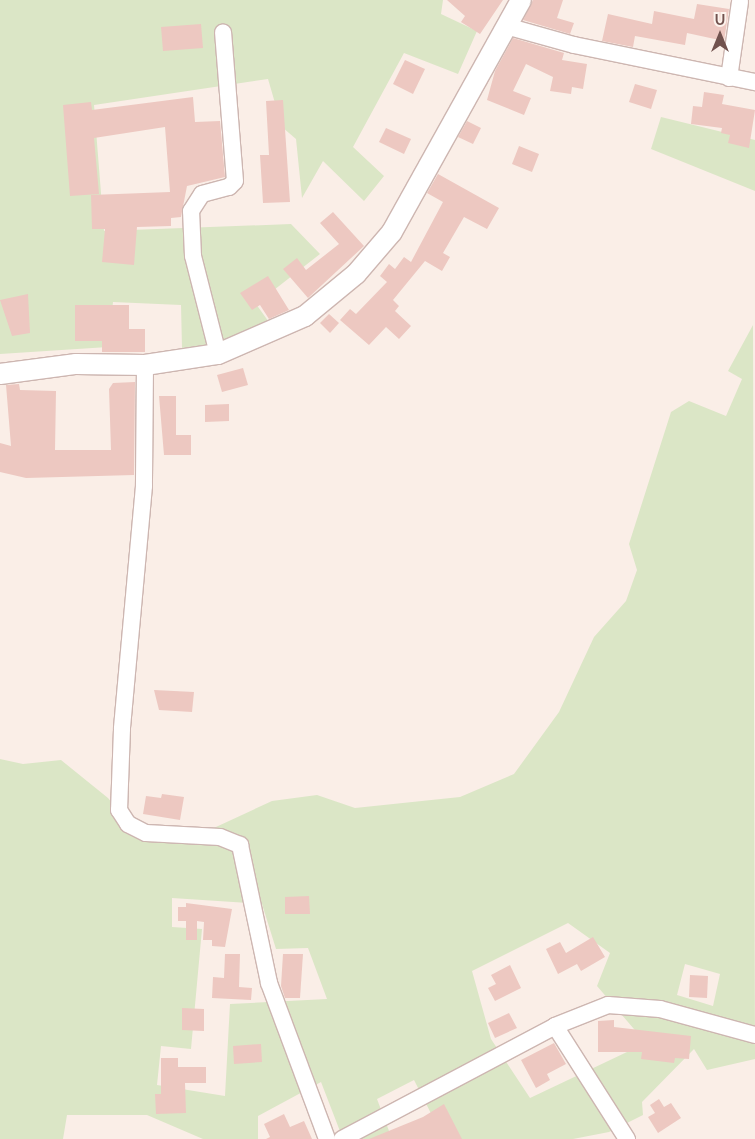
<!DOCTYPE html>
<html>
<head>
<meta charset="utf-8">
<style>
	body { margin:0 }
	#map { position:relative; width:755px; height:1139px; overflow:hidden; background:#faeee7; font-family:Raleway,sans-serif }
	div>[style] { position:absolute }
	.green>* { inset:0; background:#dbe6c6 }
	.building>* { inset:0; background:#edc8c1 }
	.roads { filter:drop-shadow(1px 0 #cdb6b1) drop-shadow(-1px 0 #cdb6b1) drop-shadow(0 1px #cdb6b1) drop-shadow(0 -1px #cdb6b1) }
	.minor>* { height:16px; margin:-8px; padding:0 8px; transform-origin:8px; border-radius:8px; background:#fff }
	.tertiary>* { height:20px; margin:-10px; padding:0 10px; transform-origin:10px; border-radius:10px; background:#fff }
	span { translate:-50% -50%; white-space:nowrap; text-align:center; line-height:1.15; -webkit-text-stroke:4px #fdf3ed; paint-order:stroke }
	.north { position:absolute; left:695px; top:10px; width:50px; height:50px; -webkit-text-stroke:4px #fdf3ed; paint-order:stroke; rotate:0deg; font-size:14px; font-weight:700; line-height:20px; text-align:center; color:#71524e }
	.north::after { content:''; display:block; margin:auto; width:18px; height:22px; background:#71524e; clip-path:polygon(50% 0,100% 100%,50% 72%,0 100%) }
</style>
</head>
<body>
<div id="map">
	<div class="green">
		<div style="clip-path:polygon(0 0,443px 0,441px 14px,477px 31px,458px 74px,404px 53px,353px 147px,384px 176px,364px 201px,323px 161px,302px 198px,296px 139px,282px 127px,268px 79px,94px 105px,104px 231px,291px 224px,320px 254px,256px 304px,271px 325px,226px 343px,182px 348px,181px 305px,113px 302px,108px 347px,0 354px)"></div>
		<div style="clip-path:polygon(661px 117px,755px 140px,755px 191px,651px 149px)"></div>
		<div style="clip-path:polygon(evenodd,753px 325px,755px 1059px,707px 1070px,694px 1049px,642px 1102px,643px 1115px,609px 1132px,573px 1139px,444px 1139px,414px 1080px,377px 1099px,392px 1139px,343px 1139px,321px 1082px,258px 1116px,258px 1139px,203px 1139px,147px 1115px,67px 1115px,63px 1139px,0 1139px,0 759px,23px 764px,61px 760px,108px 798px,132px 827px,190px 839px,272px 801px,317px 795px,355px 808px,460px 797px,514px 774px,559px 712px,594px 637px,626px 601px,637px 570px,629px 544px,671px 412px,689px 401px,726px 416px,742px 379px,728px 371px,753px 325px,172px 898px,262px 904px,276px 949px,308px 948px,327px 999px,230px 1004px,225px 1096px,157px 1085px,161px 1046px,191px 1049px,202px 929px,172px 927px,172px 898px,753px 325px,568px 923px,610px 953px,597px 986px,646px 1043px,530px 1098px,491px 1039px,472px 971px,568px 923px,753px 325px,685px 964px,720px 974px,713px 1006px,677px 995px,685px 964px)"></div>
	</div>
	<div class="building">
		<div style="clip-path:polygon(447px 0,503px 0,480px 34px,461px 22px,465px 16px)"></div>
		<div style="clip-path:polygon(533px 0,563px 0,557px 18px,574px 23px,570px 34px,523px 20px)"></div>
		<div style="clip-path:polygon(697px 4px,729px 9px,724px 41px,687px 33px,685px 45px,635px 36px,633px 47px,602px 41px,608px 14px,652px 24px,654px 11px,694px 19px)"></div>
		<div style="clip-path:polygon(201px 24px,203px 48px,163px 51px,161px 27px)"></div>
		<div style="clip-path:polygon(513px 38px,564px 53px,562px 60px,587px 64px,583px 89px,572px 87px,571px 94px,550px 91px,553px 77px,526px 64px,513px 91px,531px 98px,524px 115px,487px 100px,495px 71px)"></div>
		<div style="clip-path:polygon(405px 60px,425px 69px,413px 94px,393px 84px)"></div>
		<div style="clip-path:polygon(635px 84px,657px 90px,651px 109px,629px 102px)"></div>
		<div style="clip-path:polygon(704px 92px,724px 95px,722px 104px,755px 110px,749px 148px,728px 143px,730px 135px,721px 133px,722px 128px,691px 124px,693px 106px,702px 107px)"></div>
		<div style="clip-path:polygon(193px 97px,195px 122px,220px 121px,225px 177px,187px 186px,181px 217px,171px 218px,171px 226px,137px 227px,134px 265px,102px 262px,105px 229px,92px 229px,91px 195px,170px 192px,165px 127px,94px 138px,99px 194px,70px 196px,63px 105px,91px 102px,92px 110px)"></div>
		<div style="clip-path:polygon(283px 100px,290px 202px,263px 203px,260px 155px,269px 155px,266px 101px)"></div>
		<div style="clip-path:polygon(467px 121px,481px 128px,473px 144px,458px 137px)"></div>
		<div style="clip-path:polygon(386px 128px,411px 139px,404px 154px,379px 142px)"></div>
		<div style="clip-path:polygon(519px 146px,539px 154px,532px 172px,512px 164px)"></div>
		<div style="clip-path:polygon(438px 174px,499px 208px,487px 229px,464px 217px,443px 253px,450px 257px,442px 271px,425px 261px,393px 300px,399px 306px,395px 311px,411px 326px,399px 339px,386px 327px,369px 345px,340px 320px,350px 309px,356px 314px,387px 282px,380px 276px,389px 264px,395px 269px,404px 257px,411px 262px,443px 202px,427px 193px)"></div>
		<div style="clip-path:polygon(333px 212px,364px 246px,308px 298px,283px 269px,297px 258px,306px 270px,339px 244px,320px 223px)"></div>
		<div style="clip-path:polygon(268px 276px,289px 310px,269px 319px,260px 305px,252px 310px,240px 293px)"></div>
		<div style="clip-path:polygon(28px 294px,30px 333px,12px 336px,0 300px)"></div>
		<div style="clip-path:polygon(75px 305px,129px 305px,129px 329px,145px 329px,145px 352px,102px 352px,102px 341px,75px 341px)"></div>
		<div style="clip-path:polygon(329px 314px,339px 323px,330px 333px,320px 323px)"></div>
		<div style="clip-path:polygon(243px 368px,248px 385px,222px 392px,217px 375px)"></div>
		<div style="clip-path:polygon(135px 382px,134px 475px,26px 478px,0 472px,0 443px,11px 446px,6px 385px,19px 384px,20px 390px,56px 391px,55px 450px,111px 450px,109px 389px,113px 383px)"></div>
		<div style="clip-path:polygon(159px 396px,176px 396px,176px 435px,191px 435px,191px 455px,164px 455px)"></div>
		<div style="clip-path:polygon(229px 404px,229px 421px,205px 422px,205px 405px)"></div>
		<div style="clip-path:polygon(154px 690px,194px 692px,192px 712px,159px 710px)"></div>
		<div style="clip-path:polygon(162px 794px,184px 797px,180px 820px,143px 814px,146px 796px,161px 798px)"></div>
		<div style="clip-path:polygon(309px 896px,310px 914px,285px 914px,285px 897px)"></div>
		<div style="clip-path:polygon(186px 903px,232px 909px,225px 947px,212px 946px,212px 940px,203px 940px,204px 922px,197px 921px,197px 940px,186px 940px,186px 921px,178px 921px,178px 907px,186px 907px)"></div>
		<div style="clip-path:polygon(593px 937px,605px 957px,581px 971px,577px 964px,558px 974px,546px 949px,560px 942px,566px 953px)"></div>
		<div style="clip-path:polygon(225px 954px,240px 954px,239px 987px,252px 988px,251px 1000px,212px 998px,213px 977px,224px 978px)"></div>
		<div style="clip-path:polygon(283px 954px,303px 954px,300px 998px,285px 998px,281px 986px)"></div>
		<div style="clip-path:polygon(510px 965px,521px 988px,495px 1001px,488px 988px,496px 984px,491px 975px)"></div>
		<div style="clip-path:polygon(690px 975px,708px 976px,707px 998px,689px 997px)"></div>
		<div style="clip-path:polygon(182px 1008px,204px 1009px,204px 1031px,182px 1030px)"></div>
		<div style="clip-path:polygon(509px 1013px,517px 1028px,495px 1038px,488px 1023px)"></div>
		<div style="clip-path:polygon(614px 1020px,614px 1027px,691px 1036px,689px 1059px,675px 1058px,674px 1063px,641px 1059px,642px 1052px,598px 1052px,598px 1021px)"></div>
		<div style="clip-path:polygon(554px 1043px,566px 1064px,547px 1074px,550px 1080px,536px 1088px,521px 1060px)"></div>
		<div style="clip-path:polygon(261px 1044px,262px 1062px,234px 1064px,233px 1046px)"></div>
		<div style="clip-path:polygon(161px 1058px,178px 1058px,178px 1067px,206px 1067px,206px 1083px,185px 1083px,186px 1113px,156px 1114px,155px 1094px,161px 1094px)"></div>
		<div style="clip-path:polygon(659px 1099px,664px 1107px,671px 1103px,681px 1118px,658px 1133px,648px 1117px,655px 1113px,650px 1105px)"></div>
		<div style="clip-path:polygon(444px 1104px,462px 1139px,369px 1139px,423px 1117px)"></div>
		<div style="clip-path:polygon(284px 1114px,290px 1127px,304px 1121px,312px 1139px,266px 1139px,270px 1137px,264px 1124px)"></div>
	</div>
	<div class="roads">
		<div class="minor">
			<div style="left:506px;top:26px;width:71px;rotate:15.6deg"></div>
			<div style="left:574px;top:45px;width:185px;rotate:11.6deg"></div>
			<div style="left:729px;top:78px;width:77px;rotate:-81.8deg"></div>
			<div style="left:218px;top:354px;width:101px;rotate:-104.3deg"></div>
			<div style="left:193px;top:256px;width:45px;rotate:-92.5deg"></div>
			<div style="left:191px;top:211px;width:20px;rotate:-57deg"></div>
			<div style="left:202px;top:194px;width:28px;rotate:-15deg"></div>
			<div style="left:229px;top:187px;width:8px;rotate:-45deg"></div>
			<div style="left:235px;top:181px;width:149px;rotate:-94.6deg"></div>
			<div style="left:145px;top:365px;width:121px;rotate:90.5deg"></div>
			<div style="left:144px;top:486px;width:244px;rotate:95.2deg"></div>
			<div style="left:122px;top:729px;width:81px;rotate:92.1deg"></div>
			<div style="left:119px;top:810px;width:17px;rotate:57deg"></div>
			<div style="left:128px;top:824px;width:20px;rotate:27deg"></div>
			<div style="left:146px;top:833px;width:74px;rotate:3.1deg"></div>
			<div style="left:220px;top:837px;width:22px;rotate:22deg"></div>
			<div style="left:240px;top:845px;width:141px;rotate:78.1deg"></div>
			<div style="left:269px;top:983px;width:166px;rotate:69.6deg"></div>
			<div style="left:555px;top:1026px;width:134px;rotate:57.5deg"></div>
			<div style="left:342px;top:1139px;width:241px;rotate:-27.9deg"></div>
			<div style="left:555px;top:1026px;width:57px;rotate:-21.6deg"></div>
			<div style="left:608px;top:1005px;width:52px;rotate:4.4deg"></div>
			<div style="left:660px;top:1009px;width:98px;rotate:15.3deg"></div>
		</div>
		<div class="tertiary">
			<div style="left:0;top:374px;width:77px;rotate:-7.5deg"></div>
			<div style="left:76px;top:364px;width:69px;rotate:0.8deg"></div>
			<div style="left:145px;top:365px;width:74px;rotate:-8.6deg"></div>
			<div style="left:218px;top:354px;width:95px;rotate:-23.6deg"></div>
			<div style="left:305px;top:316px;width:66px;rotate:-39.5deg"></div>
			<div style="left:356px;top:274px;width:55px;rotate:-49.4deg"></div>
			<div style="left:392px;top:232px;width:265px;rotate:-60.9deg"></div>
		</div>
	</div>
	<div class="north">U</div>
</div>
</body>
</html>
